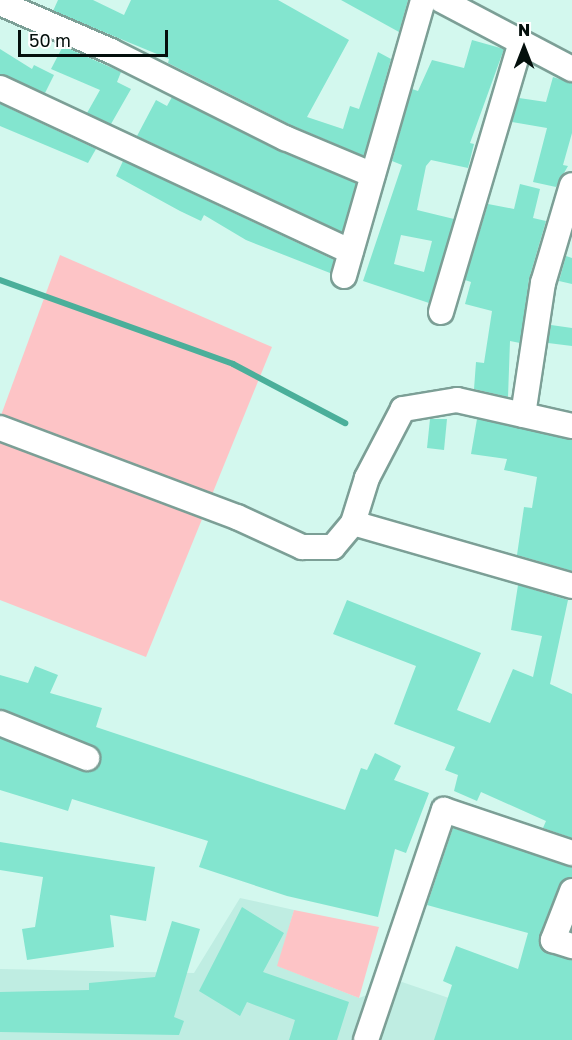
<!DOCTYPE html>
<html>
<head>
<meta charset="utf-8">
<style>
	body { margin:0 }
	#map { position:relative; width:572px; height:1040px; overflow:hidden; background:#d3f8ee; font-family:"Golos Text",sans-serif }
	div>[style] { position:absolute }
	.built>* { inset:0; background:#bfede2 }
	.green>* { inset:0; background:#fdc4c6 }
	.stream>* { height:6px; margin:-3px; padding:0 3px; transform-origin:3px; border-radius:3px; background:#4baf9a }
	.building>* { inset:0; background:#83e5cf }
	.roads { filter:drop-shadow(2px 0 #7c9f96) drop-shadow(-2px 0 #7c9f96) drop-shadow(0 2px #7c9f96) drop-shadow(0 -2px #7c9f96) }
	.minor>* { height:24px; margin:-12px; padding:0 12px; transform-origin:12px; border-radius:12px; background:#fff }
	span { translate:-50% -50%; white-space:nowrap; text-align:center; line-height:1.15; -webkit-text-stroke:5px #fff; paint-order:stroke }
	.north { position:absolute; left:494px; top:18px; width:60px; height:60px; -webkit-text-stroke:4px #fff; paint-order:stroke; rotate:0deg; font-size:16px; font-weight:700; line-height:24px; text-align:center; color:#040f0c }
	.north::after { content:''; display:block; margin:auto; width:21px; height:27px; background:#040f0c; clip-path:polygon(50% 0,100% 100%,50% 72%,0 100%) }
	.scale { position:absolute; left:18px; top:30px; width:150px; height:27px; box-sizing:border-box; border:3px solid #040f0c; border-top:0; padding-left:8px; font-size:18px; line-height:21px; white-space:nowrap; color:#040f0c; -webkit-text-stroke:4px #fff; paint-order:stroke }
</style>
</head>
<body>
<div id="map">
	<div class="built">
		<div style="clip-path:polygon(240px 898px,294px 910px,278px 966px,359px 998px,402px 982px,572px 1040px,0 1040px,0 969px,194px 973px)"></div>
	</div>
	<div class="green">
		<div style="clip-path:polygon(60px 255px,272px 347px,146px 657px,0 600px,0 418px)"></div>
		<div style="clip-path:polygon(294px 910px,379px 927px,359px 998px,277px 966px)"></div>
	</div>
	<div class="stream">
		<div style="left:0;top:280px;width:248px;rotate:19.8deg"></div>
		<div style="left:233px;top:364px;width:127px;rotate:27.8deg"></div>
	</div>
	<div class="building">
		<div style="clip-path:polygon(58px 0,93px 0,124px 15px,131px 0,278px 0,349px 40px,307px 117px,343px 129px,350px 106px,359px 109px,378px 52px,391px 59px,364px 156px,291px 125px,168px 63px,169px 59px,53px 11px)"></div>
		<div style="clip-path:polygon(341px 0,408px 0,399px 32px)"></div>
		<div style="clip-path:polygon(evenodd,472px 40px,504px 49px,470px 143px,474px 144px,468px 168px,431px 160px,426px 166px,417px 210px,454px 219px,429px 303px,363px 281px,402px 165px,392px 161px,412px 89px,418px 91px,432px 60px,464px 68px,472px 40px,401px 235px,432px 241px,424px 272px,394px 264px,401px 235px)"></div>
		<div style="clip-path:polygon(63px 46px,121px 72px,117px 82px,131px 89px,111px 124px,87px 113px,100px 90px,51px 69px)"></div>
		<div style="clip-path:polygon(0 49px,32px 69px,34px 65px,54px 75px,45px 93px,0 74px)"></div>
		<div style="clip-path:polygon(553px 77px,572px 83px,572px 133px,563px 165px,568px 166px,556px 187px,533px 182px,547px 128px,512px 122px,519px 98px,546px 102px)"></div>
		<div style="clip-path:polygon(172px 97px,279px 151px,356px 183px,342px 232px,137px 136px,156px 100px,167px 106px)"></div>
		<div style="clip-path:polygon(0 104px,96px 149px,88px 163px,0 126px)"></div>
		<div style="clip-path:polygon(123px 161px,334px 260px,330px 273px,246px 240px,204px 215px,201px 221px,180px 211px,116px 176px)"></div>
		<div style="clip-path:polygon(520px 184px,540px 189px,533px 218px,546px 221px,529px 279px,520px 343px,510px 341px,508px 397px,474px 389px,476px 362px,484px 363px,492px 311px,465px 304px,471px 282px,465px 280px,488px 204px,514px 209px)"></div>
		<div style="clip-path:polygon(566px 256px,572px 258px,572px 284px,559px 281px)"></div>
		<div style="clip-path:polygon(551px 325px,572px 328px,572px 346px,548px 343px)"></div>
		<div style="clip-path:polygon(430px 419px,447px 419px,444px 450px,427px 448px)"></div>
		<div style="clip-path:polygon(477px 419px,572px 440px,572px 571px,517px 555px,524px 507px,532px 508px,537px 477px,504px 470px,507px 459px,471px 454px)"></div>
		<div style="clip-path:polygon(518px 585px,568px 600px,550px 684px,572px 694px,572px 838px,543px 828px,546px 821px,481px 792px,477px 801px,454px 791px,458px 775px,445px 770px,455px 747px,394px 724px,416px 666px,333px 634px,347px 600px,481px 653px,457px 710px,490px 723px,513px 669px,533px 677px,542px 636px,511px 630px)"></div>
		<div style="clip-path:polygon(35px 666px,58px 675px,50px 693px,102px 708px,96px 727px,345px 810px,361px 768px,367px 770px,375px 753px,401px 766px,394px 780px,429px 793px,406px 853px,395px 849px,378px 917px,287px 896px,199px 867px,208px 841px,72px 799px,68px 811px,0 790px,0 738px,82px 771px,95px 770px,100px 763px,99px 750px,92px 745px,0 709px,0 675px,28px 683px)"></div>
		<div style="clip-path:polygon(453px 828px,572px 867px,572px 877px,559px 886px,539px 942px,548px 953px,572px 960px,572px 1040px,434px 1040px,452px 985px,443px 981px,456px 946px,518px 969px,528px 933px,427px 905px)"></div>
		<div style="clip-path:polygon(0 842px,155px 867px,146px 921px,110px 915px,114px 947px,27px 960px,22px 929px,35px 927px,43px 877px,0 870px)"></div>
		<div style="clip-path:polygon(242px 907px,284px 933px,263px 972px,349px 1002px,337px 1040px,289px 1040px,295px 1020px,247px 1002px,240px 1016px,199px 991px)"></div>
		<div style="clip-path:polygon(172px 921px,200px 929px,174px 1017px,184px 1021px,179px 1035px,0 1032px,0 992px,89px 990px,89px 983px,155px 977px)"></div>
	</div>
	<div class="roads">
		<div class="minor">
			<div style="left:441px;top:0;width:148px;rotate:27.8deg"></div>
			<div style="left:0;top:3px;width:121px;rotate:23.4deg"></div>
			<div style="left:111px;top:51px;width:195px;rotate:26.6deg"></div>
			<div style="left:285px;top:138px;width:95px;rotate:22.8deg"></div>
			<div style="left:0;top:88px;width:387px;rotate:25deg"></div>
			<div style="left:344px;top:276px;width:287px;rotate:-74deg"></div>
			<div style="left:441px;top:312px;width:278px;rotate:-73.5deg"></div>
			<div style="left:523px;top:415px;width:134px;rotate:-81.4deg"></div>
			<div style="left:543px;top:283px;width:102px;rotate:-73.5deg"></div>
			<div style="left:572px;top:426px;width:118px;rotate:-167.3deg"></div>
			<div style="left:457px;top:400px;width:55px;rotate:170.5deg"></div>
			<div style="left:403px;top:409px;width:78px;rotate:117.6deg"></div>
			<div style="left:367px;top:478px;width:47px;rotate:107.3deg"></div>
			<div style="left:353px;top:523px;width:228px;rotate:16deg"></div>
			<div style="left:0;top:428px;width:253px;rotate:20.6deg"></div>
			<div style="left:237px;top:517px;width:72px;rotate:24.8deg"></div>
			<div style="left:302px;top:547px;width:31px"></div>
			<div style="left:333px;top:547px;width:31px;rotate:-50deg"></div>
			<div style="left:0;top:723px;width:94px;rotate:21.9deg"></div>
			<div style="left:572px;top:891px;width:53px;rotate:111.2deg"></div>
			<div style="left:553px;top:940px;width:20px;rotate:18deg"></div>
			<div style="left:366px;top:1040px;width:243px;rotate:-71.3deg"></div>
			<div style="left:444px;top:810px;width:135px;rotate:18.6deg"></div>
		</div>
	</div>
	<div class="north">N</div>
	<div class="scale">50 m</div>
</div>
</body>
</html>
